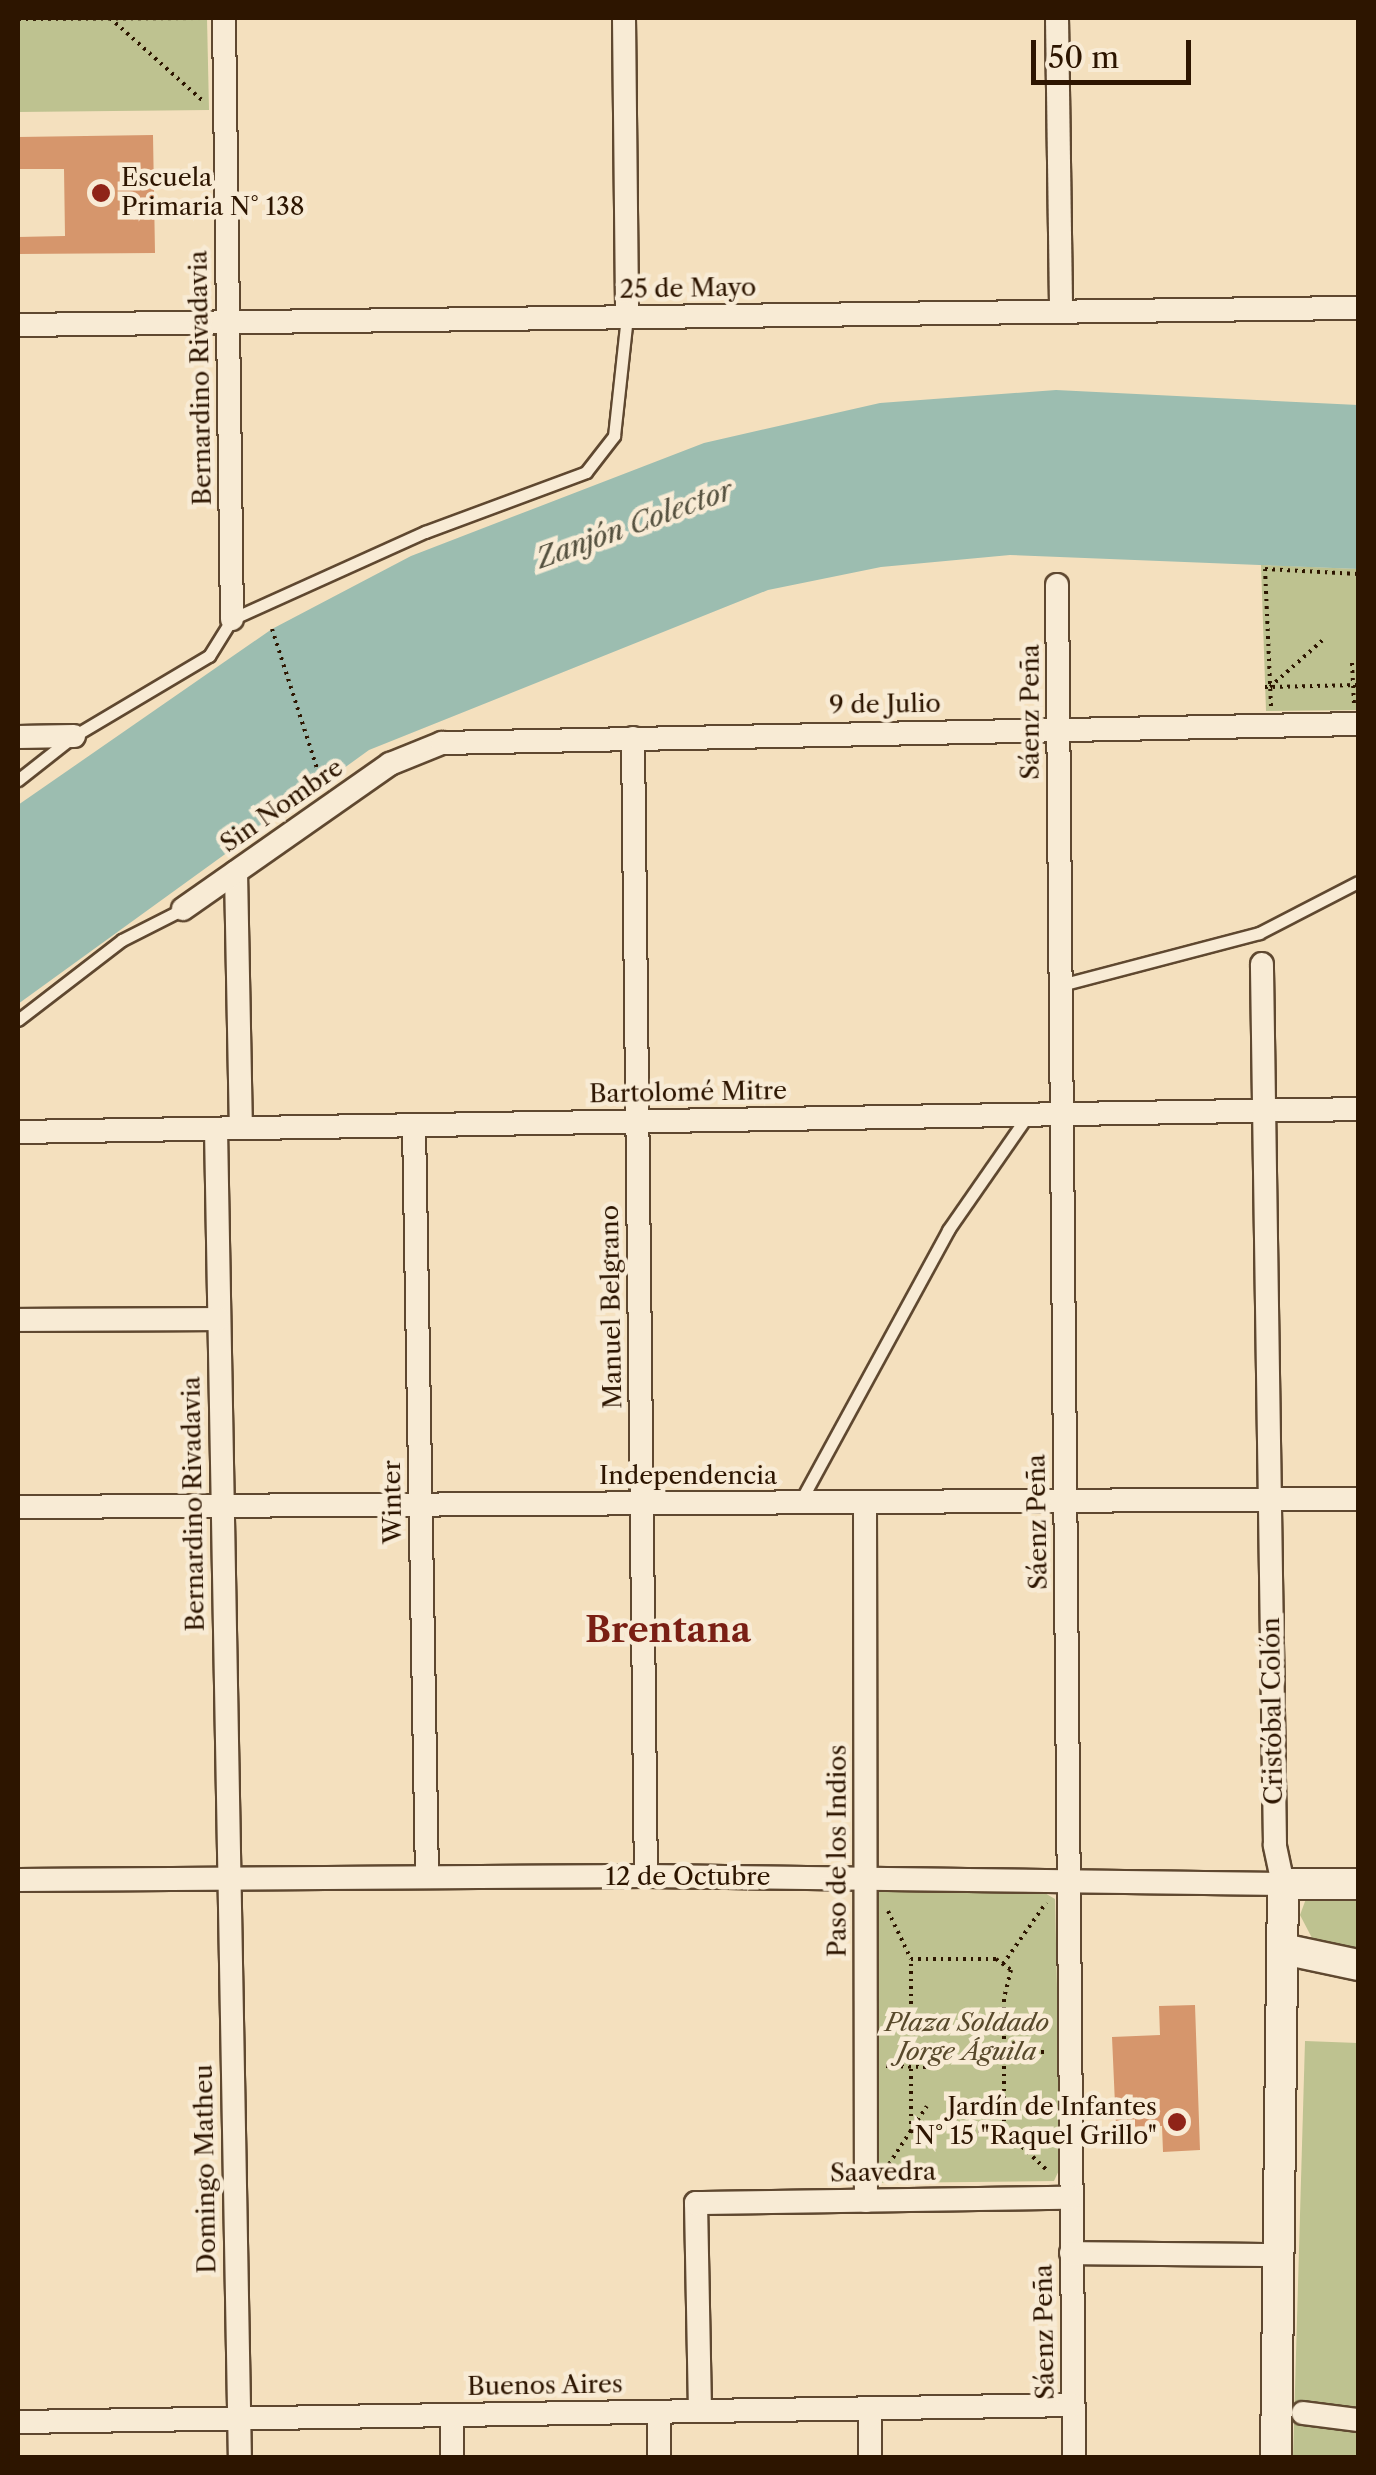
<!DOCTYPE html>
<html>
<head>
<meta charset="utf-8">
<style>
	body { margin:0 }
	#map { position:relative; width:1376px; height:2475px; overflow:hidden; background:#f4e0be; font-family:"Libre Caslon Text",serif }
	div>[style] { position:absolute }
	.green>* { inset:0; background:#bec290 }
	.water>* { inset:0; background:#9cbdb0 }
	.building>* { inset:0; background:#d6966c }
	.path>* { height:4px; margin-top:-2px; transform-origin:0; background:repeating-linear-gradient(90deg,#2d1500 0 2.5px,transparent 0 7.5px) }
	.roads { filter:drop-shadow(2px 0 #5f4830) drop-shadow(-2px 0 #5f4830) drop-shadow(0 2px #5f4830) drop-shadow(0 -2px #5f4830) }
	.lane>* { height:11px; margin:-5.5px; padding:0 5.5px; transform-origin:5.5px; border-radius:5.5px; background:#f8ebd5 }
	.street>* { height:22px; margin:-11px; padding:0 11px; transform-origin:11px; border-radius:11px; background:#f8ebd5 }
	.secondary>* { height:30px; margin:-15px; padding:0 15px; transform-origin:15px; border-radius:15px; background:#f8ebd5 }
	.dots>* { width:28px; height:28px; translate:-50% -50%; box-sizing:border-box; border:5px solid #f8ebd5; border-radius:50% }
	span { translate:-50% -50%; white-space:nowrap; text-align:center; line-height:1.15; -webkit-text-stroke:9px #f8ebd5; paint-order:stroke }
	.poi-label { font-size:25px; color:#2d1500 }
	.left { translate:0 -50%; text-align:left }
	.right { translate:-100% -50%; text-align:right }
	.street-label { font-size:25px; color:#2d1500 }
	.park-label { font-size:25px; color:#58492b; font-style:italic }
	.water-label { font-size:28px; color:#54503e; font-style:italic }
	.district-label { font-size:35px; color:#7a1f14; font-weight:700 }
	.frame { position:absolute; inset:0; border:20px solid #2d1500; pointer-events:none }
	.scale { position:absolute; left:1031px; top:40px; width:160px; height:45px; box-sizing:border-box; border:5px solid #2d1500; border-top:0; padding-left:12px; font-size:30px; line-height:35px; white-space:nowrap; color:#2d1500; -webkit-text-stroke:8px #f8ebd5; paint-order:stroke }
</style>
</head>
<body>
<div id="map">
	<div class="green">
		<div style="clip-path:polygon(18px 18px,207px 18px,209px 110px,18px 112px)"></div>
		<div style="clip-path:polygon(1261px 565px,1358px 569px,1358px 710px,1266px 711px)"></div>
		<div style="clip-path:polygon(874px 1892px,1043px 1892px,1055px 1899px,1061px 2166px,1054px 2181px,875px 2183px)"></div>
		<div style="clip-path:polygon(1358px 1894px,1358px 1954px,1312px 1938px,1300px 1915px,1307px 1896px)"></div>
		<div style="clip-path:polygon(1305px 2041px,1358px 2043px,1358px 2457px,1293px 2458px)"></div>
	</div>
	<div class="water">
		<div style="clip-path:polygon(1056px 390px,1358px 405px,1358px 569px,1010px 555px,881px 567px,768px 590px,369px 750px,18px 1004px,18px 805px,272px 629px,411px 556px,704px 443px,880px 403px)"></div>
	</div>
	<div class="building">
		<div style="clip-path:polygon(153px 135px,155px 253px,18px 254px,18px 237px,65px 236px,64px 169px,18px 169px,18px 137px)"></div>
		<div style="clip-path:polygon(1195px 2005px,1200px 2150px,1163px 2152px,1162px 2126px,1116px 2127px,1112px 2037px,1160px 2035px,1159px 2006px)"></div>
	</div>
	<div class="path">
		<div style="left:110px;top:18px;width:125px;rotate:41.7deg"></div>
		<div style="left:18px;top:19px;width:184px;rotate:-0.3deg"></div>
		<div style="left:272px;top:629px;width:160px;rotate:72.1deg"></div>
		<div style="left:1352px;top:663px;width:41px;rotate:87.2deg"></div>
		<div style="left:1265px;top:687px;width:93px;rotate:-1.2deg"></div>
		<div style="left:1270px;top:687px;width:71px;rotate:-41.6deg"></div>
		<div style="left:1271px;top:706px;width:137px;rotate:-92.5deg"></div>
		<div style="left:1265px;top:569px;width:93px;rotate:3.1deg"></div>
		<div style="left:888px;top:1911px;width:53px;rotate:64.4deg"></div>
		<div style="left:911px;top:1959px;width:85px"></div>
		<div style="left:996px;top:1959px;width:19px;rotate:36deg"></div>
		<div style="left:1011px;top:1970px;width:30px;rotate:104deg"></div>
		<div style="left:1004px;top:1999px;width:123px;rotate:90deg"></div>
		<div style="left:1004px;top:2122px;width:12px;rotate:132deg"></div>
		<div style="left:996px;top:2131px;width:85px;rotate:180deg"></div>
		<div style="left:911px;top:2131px;width:172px;rotate:-90deg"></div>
		<div style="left:1003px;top:1964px;width:75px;rotate:-54.8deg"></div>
		<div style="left:1004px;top:2052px;width:45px"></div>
		<div style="left:886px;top:2066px;width:41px;rotate:1.4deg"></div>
		<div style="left:1000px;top:2126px;width:66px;rotate:43.2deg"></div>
		<div style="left:889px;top:2164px;width:69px;rotate:-56.8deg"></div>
	</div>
	<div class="roads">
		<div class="lane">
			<div style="left:18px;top:780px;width:71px;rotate:-38.2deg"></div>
			<div style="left:74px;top:736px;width:157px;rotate:-30.7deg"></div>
			<div style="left:209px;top:656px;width:44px;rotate:-58.1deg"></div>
			<div style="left:232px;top:619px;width:212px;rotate:-24.3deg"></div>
			<div style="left:425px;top:532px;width:172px;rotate:-20.4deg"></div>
			<div style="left:586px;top:472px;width:46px;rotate:-52.1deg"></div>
			<div style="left:614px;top:436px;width:120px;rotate:-83.8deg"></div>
			<div style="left:1061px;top:985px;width:205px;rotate:-14.7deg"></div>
			<div style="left:1259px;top:933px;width:111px;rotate:-27.3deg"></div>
			<div style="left:18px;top:1020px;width:131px;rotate:-37.6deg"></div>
			<div style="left:122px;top:940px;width:68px;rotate:-26.9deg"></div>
			<div style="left:800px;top:1502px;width:310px;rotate:-61.4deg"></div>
			<div style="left:948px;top:1230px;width:140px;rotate:-55.2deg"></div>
		</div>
		<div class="street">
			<div style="left:224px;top:18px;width:601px;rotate:89.24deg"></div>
			<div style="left:624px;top:18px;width:299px;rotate:89.4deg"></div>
			<div style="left:1057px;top:18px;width:294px;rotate:89.2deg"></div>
			<div style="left:18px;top:325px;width:1340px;rotate:-0.73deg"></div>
			<div style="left:1057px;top:585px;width:1873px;rotate:89.48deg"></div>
			<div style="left:18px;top:737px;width:56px;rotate:-1deg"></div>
			<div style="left:633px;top:738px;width:1138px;rotate:89.35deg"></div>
			<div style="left:236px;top:872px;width:256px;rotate:88.9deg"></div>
			<div style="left:183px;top:909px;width:253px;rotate:-35deg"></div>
			<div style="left:390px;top:764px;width:56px;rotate:-22deg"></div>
			<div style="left:442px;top:743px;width:916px;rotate:-1.19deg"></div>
			<div style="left:414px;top:1125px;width:752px;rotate:89.01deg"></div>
			<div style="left:216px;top:1129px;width:1329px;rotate:88.97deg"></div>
			<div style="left:18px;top:1132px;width:1340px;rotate:-0.98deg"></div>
			<div style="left:18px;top:1320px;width:200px;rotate:-0.3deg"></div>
			<div style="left:865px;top:1502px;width:699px;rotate:89.92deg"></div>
			<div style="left:18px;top:1507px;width:1340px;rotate:-0.34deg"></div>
			<div style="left:18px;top:1880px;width:628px;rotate:-0.36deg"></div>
			<div style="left:646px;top:1876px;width:637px;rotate:0.72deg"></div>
			<div style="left:1283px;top:1884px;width:40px;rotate:-102deg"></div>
			<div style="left:1275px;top:1845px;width:881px;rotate:-90.85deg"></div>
			<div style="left:1071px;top:2253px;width:208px;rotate:0.6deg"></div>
			<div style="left:870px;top:2408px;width:50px;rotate:90deg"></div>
			<div style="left:700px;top:2411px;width:208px;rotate:-91.1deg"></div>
			<div style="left:696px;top:2203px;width:375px;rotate:-0.8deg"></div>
			<div style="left:659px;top:2412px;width:46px;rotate:90deg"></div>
			<div style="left:1303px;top:2413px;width:55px;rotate:7.3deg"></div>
			<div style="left:452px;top:2415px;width:43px;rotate:90deg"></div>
			<div style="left:18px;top:2422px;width:1055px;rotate:-0.92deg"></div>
		</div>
		<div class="secondary">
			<div style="left:1283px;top:1949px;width:77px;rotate:12deg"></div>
			<div style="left:1276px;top:2458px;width:574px;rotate:-89.3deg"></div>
			<div style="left:1283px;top:1884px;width:75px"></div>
		</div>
	</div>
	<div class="dots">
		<div style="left:101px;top:193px;background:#8f2418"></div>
		<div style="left:1177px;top:2122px;background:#8f2418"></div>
	</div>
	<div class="poi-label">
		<span class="left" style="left:121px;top:193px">Escuela<br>Primaria N° 138</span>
		<span class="right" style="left:1157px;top:2122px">Jardín de Infantes<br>N° 15 "Raquel Grillo"</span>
	</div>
	<div class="street-label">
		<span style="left:688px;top:289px;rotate:-1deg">25 de Mayo</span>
		<span style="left:201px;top:378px;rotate:-91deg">Bernardino Rivadavia</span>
		<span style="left:885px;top:705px;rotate:-1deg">9 de Julio</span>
		<span style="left:1031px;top:712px;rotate:-90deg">Sáenz Peña</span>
		<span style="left:282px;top:806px;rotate:-35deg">Sin Nombre</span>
		<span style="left:688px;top:1093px;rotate:-1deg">Bartolomé Mitre</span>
		<span style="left:612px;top:1307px;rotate:-91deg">Manuel Belgrano</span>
		<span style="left:688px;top:1476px">Independencia</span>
		<span style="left:393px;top:1502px;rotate:-91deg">Winter</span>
		<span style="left:194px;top:1504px;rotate:-91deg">Bernardino Rivadavia</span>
		<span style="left:1038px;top:1522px;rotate:-91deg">Sáenz Peña</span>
		<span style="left:1273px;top:1711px;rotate:-91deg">Cristóbal Colón</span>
		<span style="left:838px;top:1851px;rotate:-90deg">Paso de los Indios</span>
		<span style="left:688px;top:1877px">12 de Octubre</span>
		<span style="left:206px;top:2169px;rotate:-91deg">Domingo Matheu</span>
		<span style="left:883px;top:2173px;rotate:-1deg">Saavedra</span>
		<span style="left:1045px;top:2332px;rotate:-91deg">Sáenz Peña</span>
		<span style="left:545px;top:2386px;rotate:-1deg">Buenos Aires</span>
	</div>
	<div class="park-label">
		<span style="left:967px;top:2038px">Plaza Soldado<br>Jorge Águila</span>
	</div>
	<div class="water-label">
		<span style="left:634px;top:524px;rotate:-20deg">Zanjón Colector</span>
	</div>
	<div class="district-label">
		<span style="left:668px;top:1630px">Brentana</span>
	</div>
	<div class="frame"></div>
	<div class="scale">50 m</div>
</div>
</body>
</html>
